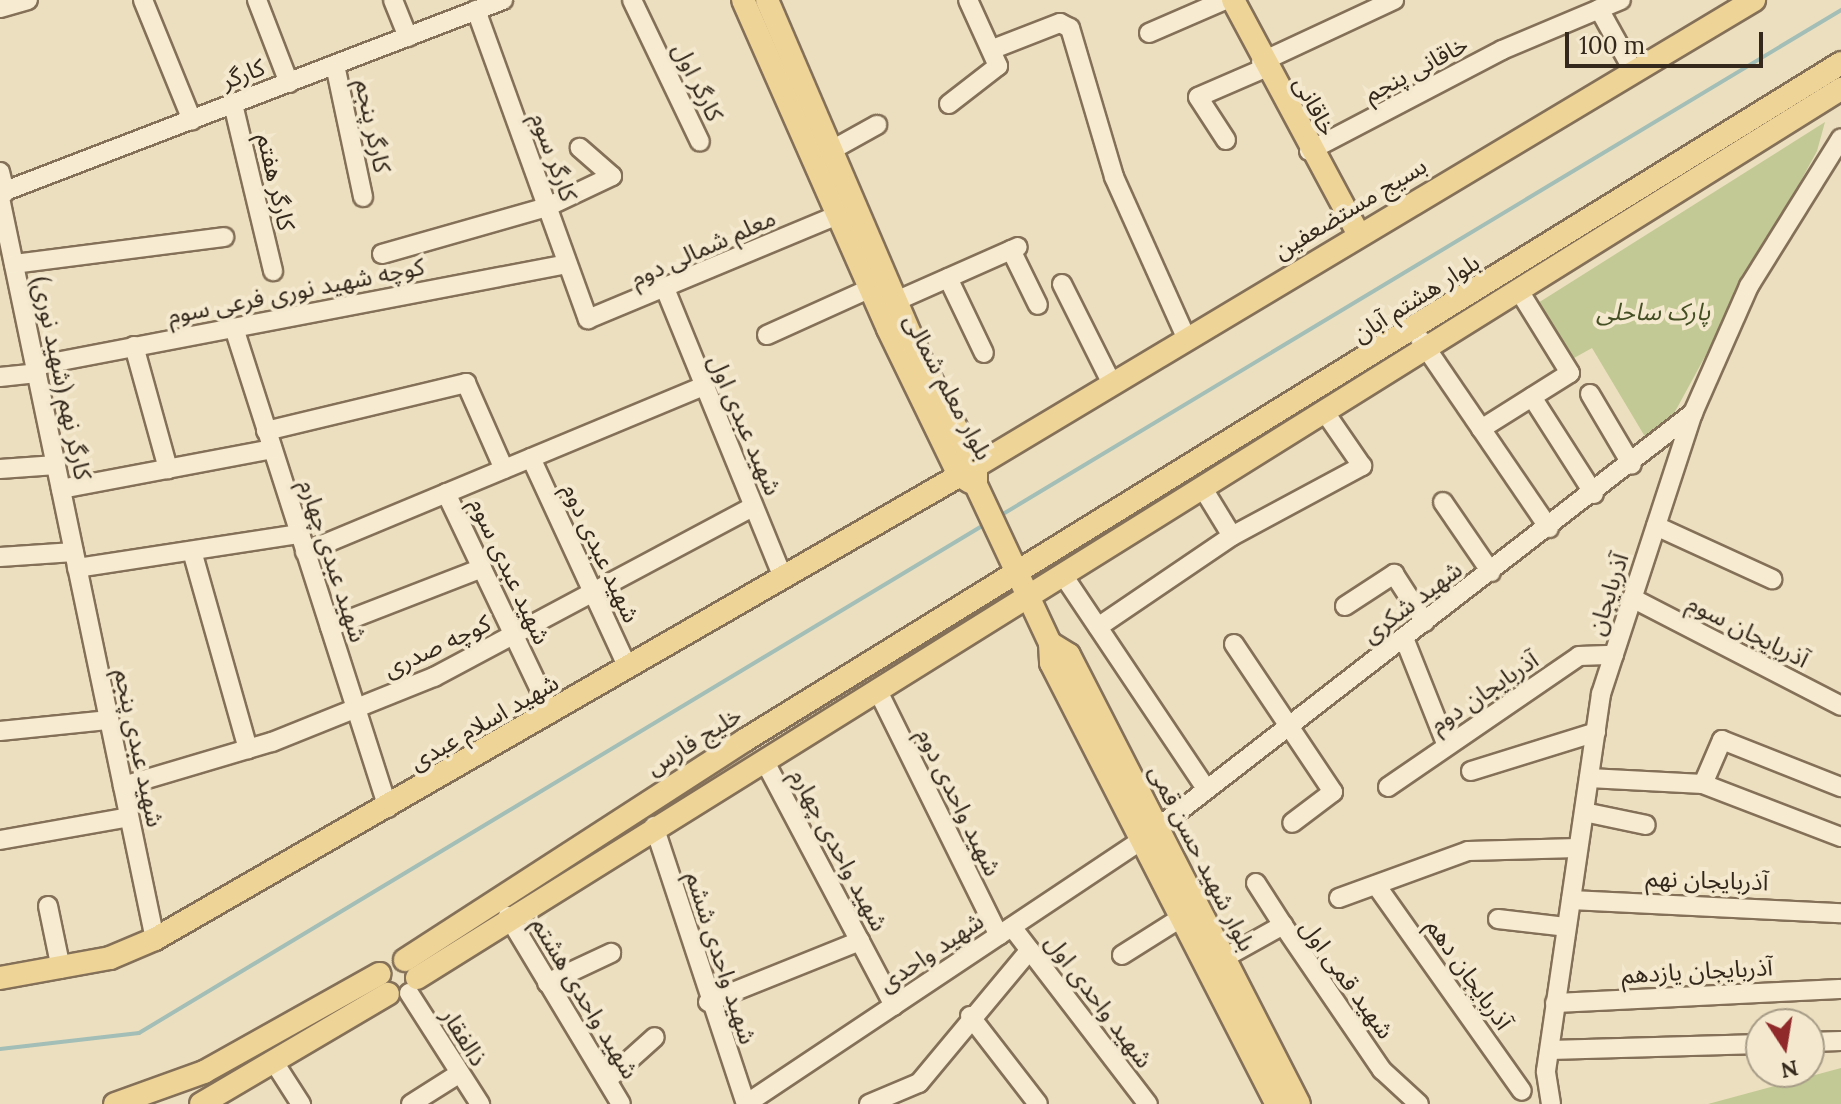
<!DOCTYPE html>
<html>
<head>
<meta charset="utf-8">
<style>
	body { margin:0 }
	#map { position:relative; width:1841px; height:1104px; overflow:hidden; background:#ecdfbf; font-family:Lora,"Noto Sans Arabic",serif }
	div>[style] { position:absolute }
	.green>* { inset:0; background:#c2c994 }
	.stream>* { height:4px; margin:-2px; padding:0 2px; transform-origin:2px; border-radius:2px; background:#a2beb6 }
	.roads { filter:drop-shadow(2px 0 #847058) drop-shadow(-2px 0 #847058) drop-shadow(0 2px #847058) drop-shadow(0 -2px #847058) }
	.minor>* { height:18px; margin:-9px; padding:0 9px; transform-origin:9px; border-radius:9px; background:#f7ecd2 }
	.major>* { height:22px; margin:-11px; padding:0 11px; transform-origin:11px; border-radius:11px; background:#efd497 }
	span { translate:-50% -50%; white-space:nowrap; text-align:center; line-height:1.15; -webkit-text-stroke:8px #f4e9ce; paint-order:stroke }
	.street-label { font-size:24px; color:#34281c }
	.park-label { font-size:24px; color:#444f24; font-style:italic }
	.north { position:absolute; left:1745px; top:1008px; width:80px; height:80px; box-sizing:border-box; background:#f4e9ce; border:2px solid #a79c87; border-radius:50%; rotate:168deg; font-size:22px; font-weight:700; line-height:32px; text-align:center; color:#34281c }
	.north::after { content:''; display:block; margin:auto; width:28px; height:36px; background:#902a2a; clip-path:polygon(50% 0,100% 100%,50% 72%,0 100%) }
	.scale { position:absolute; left:1565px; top:32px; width:198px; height:36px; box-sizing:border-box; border:4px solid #34281c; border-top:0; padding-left:10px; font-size:24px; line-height:28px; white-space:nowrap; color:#34281c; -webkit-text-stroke:6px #f4e9ce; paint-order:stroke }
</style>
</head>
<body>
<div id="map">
	<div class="green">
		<div style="clip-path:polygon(1825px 122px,1817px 151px,1665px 430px,1647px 440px,1592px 348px,1574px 358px,1538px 303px)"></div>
		<div style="clip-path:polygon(1841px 1068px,1841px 1104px,1708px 1104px)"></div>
	</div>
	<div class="stream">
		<div style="left:998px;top:517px;width:984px;rotate:-31.02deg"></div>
		<div style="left:0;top:1049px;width:140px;rotate:-6.6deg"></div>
		<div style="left:139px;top:1033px;width:990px;rotate:-31.02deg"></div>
	</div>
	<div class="roads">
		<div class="minor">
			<div style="left:143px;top:0;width:130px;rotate:67.8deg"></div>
			<div style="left:257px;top:0;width:89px;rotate:68.9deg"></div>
			<div style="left:393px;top:0;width:40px;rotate:68deg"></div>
			<div style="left:632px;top:0;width:157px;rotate:64.4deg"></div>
			<div style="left:0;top:8px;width:29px;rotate:-16deg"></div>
			<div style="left:1599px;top:9px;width:70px;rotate:60.9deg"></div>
			<div style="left:476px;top:10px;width:329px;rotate:70.1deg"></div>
			<div style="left:588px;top:319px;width:268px;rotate:-22.6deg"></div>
			<div style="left:1149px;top:33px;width:83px;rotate:-23.5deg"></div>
			<div style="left:993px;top:49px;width:72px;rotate:-21.2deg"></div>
			<div style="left:1060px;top:23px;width:11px;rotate:27deg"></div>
			<div style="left:1070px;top:28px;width:155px;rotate:73.5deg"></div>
			<div style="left:1114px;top:177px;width:175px;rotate:65.8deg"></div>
			<div style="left:1261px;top:62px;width:147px;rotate:-25deg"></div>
			<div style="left:335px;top:65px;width:135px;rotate:78deg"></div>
			<div style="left:233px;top:104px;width:172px;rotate:76.5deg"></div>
			<div style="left:949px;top:104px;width:62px;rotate:-37.8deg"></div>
			<div style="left:998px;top:66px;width:72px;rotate:-114.4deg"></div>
			<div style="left:1226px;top:140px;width:51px;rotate:-123.1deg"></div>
			<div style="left:1198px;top:97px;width:73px;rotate:-23.4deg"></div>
			<div style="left:830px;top:151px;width:54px;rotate:-29deg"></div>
			<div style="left:1309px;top:151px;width:218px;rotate:-27.6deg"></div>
			<div style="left:1502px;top:50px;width:129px;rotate:-22.8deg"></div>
			<div style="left:0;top:172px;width:21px;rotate:76deg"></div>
			<div style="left:0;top:193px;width:539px;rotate:-20.99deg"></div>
			<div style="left:0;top:198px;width:757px;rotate:78.19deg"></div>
			<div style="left:1011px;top:250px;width:61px;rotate:63.9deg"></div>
			<div style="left:382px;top:254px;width:172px;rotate:-15.9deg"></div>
			<div style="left:547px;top:207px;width:72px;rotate:-25.5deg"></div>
			<div style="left:612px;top:176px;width:43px;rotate:-138.8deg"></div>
			<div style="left:14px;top:264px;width:212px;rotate:-7.3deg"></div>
			<div style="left:948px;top:278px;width:83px;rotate:64.4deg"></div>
			<div style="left:1062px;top:284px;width:110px;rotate:63.4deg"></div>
			<div style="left:666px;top:291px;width:309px;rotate:67.8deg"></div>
			<div style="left:896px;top:301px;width:133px;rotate:-23.9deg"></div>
			<div style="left:234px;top:328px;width:504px;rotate:72.21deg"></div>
			<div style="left:767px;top:335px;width:112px;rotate:-24.3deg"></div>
			<div style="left:1420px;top:339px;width:229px;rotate:55.7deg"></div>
			<div style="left:134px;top:346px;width:128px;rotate:74.5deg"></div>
			<div style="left:35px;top:366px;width:542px;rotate:-10.85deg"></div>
			<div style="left:0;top:377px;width:37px;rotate:-6deg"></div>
			<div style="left:1590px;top:394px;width:82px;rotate:59.4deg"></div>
			<div style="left:1532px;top:397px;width:115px;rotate:57.4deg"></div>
			<div style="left:1481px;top:429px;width:105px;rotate:-32.2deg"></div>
			<div style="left:1570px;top:373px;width:99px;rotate:-121.8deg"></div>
			<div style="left:266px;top:431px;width:206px;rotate:-13.5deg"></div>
			<div style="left:466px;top:383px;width:94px;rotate:66.2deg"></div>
			<div style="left:531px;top:458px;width:231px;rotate:65.2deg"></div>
			<div style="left:0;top:469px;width:56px;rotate:-4.1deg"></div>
			<div style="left:1202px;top:487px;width:57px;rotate:58.5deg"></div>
			<div style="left:61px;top:489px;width:215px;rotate:-10.7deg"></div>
			<div style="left:446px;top:493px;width:244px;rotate:64.5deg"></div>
			<div style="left:1443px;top:502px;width:85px;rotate:55.6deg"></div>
			<div style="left:1656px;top:526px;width:128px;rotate:24.6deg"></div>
			<div style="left:192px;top:551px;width:206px;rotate:74.2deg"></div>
			<div style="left:305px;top:552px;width:430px;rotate:-22.6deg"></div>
			<div style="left:0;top:557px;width:74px;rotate:-3.9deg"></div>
			<div style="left:77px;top:568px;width:226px;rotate:-8.7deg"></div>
			<div style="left:1063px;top:575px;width:257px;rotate:56.2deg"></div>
			<div style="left:1632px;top:598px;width:235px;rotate:27.3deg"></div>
			<div style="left:1345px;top:606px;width:59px;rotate:-33.1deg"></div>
			<div style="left:1394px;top:574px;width:57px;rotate:57.1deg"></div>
			<div style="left:330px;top:627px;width:163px;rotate:-21.2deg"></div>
			<div style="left:1098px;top:627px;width:162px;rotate:-34.2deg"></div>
			<div style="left:1232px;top:536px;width:148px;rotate:-28.3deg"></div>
			<div style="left:1362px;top:466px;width:67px;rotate:-124.6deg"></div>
			<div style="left:1404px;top:638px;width:116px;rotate:68.3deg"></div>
			<div style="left:1234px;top:644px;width:178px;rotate:56.2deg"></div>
			<div style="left:1333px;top:792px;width:51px;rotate:142.9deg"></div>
			<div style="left:877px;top:689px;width:275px;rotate:63.7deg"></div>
			<div style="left:0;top:731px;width:110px;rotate:-5.8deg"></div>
			<div style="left:764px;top:760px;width:278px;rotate:62.1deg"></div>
			<div style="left:1471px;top:771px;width:131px;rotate:-17.3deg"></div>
			<div style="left:1589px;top:778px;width:114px;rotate:3deg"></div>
			<div style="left:1703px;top:784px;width:148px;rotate:21deg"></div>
			<div style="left:1703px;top:784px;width:48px;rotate:-66.6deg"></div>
			<div style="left:1722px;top:740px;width:128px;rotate:21.6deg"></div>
			<div style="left:123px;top:786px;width:155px;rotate:-16.5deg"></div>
			<div style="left:272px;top:742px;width:175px;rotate:-21.9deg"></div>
			<div style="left:434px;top:677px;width:361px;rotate:-28.1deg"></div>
			<div style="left:1388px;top:787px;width:232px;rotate:-34.4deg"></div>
			<div style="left:1579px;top:656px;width:35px;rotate:-2deg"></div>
			<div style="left:1584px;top:812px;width:63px;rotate:11.8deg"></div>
			<div style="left:654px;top:826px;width:293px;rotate:71.7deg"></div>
			<div style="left:0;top:840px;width:131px;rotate:-10.1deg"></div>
			<div style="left:1256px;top:883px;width:50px;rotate:57.3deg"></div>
			<div style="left:1376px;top:885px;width:252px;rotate:54.7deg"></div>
			<div style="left:1339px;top:898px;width:137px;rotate:-20deg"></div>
			<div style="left:1468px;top:851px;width:110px;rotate:-1.6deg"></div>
			<div style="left:1571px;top:900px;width:270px;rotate:2.8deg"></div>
			<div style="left:48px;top:906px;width:64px;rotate:78.3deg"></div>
			<div style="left:508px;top:916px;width:219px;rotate:59deg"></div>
			<div style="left:1498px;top:919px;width:68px;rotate:6.7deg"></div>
			<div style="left:1012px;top:927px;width:223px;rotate:52.5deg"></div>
			<div style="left:1122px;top:955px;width:71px;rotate:-32.3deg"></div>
			<div style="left:1224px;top:958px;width:68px;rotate:-29.2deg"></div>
			<div style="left:1283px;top:925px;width:176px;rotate:55.7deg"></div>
			<div style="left:1382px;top:1070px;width:50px;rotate:42.6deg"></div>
			<div style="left:547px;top:983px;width:71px;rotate:-25.1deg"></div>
			<div style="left:409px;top:993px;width:132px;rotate:57.4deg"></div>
			<div style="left:708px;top:1002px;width:164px;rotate:-21.9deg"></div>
			<div style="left:1555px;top:1003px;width:286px;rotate:-2.8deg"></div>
			<div style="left:970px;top:1016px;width:111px;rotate:52.3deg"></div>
			<div style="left:1809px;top:1042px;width:32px;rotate:-2deg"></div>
			<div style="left:1550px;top:1050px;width:211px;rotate:-1.6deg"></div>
			<div style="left:274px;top:1062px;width:50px;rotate:57.3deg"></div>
			<div style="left:607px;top:1080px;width:64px;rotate:-41.9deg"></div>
			<div style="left:411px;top:1104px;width:54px;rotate:-32.2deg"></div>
			<div style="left:746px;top:1104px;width:477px;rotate:-33.7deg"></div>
			<div style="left:1143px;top:839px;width:696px;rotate:-37.76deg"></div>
			<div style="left:869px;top:1104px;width:54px;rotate:-22.8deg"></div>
			<div style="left:919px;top:1083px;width:173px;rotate:-50.2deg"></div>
			<div style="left:1551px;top:1104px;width:33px;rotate:-99deg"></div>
			<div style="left:1546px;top:1071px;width:381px;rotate:-81.7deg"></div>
			<div style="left:1601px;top:694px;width:296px;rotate:-71.9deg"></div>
			<div style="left:1693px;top:413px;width:139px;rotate:-66.2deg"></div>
			<div style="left:1749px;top:286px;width:174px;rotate:-58.1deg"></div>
		</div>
		<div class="major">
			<div style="left:743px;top:0;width:360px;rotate:66.2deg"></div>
			<div style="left:888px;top:329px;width:162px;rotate:64.1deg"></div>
			<div style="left:959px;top:475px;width:13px;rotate:32deg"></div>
			<div style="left:767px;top:0;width:396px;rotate:66.8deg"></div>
			<div style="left:923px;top:364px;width:115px;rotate:62.5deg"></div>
			<div style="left:976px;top:466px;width:19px;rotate:90deg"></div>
			<div style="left:976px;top:485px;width:174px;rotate:64.9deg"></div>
			<div style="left:1050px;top:643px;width:20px;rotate:87deg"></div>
			<div style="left:1051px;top:663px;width:496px;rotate:62.9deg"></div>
			<div style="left:1233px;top:0;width:264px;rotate:61.8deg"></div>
			<div style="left:1050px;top:643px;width:22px;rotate:32deg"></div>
			<div style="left:1069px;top:655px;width:504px;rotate:62.88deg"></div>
			<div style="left:405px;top:960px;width:405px;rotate:-32.9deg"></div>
			<div style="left:745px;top:740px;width:1288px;rotate:-31.7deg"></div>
			<div style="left:0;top:978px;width:112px;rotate:-10.3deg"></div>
			<div style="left:110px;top:958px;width:49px;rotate:-22.9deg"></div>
			<div style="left:155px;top:939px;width:948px;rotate:-29.95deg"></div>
			<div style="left:976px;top:466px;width:907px;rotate:-30.92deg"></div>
			<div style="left:417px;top:978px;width:1679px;rotate:-31.98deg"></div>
			<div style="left:115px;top:1104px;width:95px;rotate:-19.8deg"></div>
			<div style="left:204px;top:1072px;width:201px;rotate:-29.2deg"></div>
			<div style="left:201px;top:1104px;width:217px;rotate:-30.5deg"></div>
		</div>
	</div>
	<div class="street-label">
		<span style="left:1416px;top:69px;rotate:-28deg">خاقانی پنجم</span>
		<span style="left:243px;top:74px;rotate:-21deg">کارگر</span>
		<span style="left:698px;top:82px;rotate:64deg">کارگر اول</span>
		<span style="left:1315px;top:106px;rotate:62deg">خاقانی</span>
		<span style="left:373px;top:126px;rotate:78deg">کارگر پنجم</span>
		<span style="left:554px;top:157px;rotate:70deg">کارگر سوم</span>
		<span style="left:276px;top:182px;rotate:77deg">کارگر هفتم</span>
		<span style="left:1350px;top:208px;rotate:-31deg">بسیج مستضعفین</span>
		<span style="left:703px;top:248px;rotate:-24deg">معلم شمالی دوم</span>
		<span style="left:296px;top:291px;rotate:-11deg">کوچه شهید نوری فرعی سوم</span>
		<span style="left:1416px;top:298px;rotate:-32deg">بلوار هشتم آبان</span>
		<span style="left:62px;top:378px;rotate:78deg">کارگر نهم (شهید نوری)</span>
		<span style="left:948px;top:387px;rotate:62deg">بلوار معلم شمالی</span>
		<span style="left:745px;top:425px;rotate:67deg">شهید عبدی اول</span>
		<span style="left:601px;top:553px;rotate:65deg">شهید عبدی دوم</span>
		<span style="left:333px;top:561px;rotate:72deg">شهید عبدی چهارم</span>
		<span style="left:510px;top:571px;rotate:65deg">شهید عبدی سوم</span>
		<span style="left:1608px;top:594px;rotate:-72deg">آذربایجان</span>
		<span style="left:1412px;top:602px;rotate:-37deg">شهید شکری</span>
		<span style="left:1748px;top:631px;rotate:27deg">آذربایجان سوم</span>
		<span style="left:437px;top:646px;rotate:-25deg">کوچه صدری</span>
		<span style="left:1484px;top:692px;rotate:-34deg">آذربایجان دوم</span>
		<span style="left:484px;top:722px;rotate:-30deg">شهید اسلام عبدی</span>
		<span style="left:694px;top:741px;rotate:-32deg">خلیج فارس</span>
		<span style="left:139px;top:748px;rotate:78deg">شهید عبدی پنجم</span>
		<span style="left:959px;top:802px;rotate:64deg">شهید واحدی دوم</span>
		<span style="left:839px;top:850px;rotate:62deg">شهید واحدی چهارم</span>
		<span style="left:1202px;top:858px;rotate:63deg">بلوار شهید حسن قمی</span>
		<span style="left:1707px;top:880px;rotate:2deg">آذربایجان نهم</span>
		<span style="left:931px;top:952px;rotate:-34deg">شهید واحدی</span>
		<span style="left:721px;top:958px;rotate:72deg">شهید واحدی ششم</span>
		<span style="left:1697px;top:971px;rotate:-3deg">آذربایجان یازدهم</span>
		<span style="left:1469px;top:974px;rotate:55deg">آذربایجان دهم</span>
		<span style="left:1347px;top:979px;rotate:54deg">شهید قمی اول</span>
		<span style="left:585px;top:998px;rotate:59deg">شهید واحدی هشتم</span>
		<span style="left:1099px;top:1001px;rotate:53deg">شهید واحدی اول</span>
		<span style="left:464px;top:1037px;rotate:58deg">ذالفقار</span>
	</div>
	<div class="park-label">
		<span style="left:1653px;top:312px">پارک ساحلی</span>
	</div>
	<div class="north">N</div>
	<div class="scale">100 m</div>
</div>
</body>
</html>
